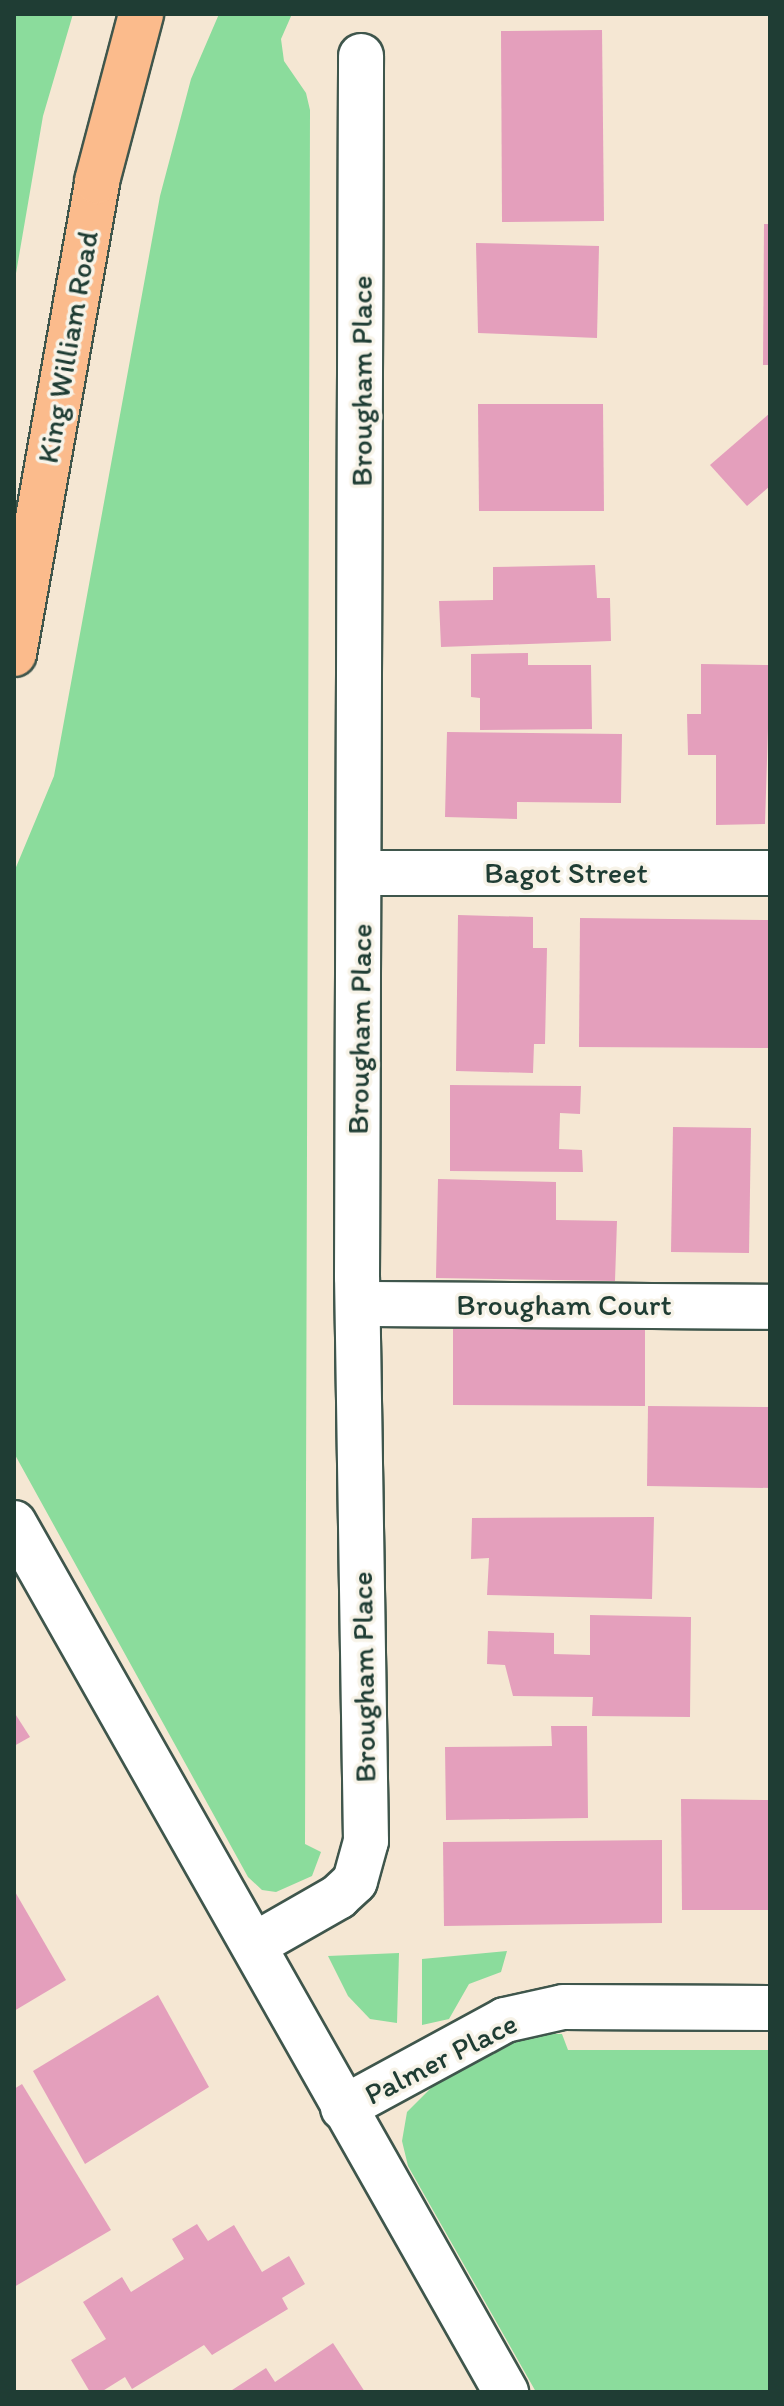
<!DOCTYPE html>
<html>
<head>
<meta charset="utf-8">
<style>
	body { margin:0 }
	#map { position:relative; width:784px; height:2406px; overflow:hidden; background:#f5e7d3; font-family:Itim,sans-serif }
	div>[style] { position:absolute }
	.green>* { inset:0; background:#8bdc9c }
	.building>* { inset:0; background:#e49fbc }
	.roads { filter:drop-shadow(2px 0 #3f564c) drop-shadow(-2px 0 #3f564c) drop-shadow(0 2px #3f564c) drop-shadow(0 -2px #3f564c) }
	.minor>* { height:44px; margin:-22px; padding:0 22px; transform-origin:22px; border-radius:22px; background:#fff }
	.major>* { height:44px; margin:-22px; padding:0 22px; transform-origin:22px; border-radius:22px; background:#fbbb8c }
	span { translate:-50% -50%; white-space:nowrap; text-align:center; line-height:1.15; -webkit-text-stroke:7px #f7f3e8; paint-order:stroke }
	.street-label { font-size:30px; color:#1f3d34 }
	.frame { position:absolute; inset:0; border:16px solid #1f3d34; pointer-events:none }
</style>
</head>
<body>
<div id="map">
	<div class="green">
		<div style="clip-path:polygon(14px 14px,73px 14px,43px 116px,14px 285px)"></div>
		<div style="clip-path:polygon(219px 14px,292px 14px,281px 39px,284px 61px,306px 93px,310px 110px,305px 1844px,321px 1852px,312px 1876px,276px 1892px,262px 1890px,248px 1877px,14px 1453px,14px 872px,54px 776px,160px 196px,191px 79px)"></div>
		<div style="clip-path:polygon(507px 1951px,501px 1972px,469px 1984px,449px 2019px,422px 2025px,422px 1959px)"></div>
		<div style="clip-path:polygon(399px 1953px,397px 2023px,370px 2019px,348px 1996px,328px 1956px)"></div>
		<div style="clip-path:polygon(516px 2034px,562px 2034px,568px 2050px,770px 2050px,770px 2392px,536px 2392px,408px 2166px,402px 2141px,407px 2112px,436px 2083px)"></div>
	</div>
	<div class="building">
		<div style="clip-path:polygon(602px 30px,604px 221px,502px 222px,501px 31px)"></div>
		<div style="clip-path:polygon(764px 224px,770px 224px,770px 365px,763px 365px)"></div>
		<div style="clip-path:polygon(476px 243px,599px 246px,597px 338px,478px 333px)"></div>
		<div style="clip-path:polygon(478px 404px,603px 404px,604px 511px,479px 511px)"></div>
		<div style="clip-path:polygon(770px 413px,770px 486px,747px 506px,710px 465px)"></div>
		<div style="clip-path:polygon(595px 565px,597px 598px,610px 598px,611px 641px,441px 647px,439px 601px,493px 600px,493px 567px)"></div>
		<div style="clip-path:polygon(528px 653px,528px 665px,591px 665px,592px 729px,480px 730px,480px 698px,471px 697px,471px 654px)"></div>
		<div style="clip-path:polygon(701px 664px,770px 665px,765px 824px,716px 825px,716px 755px,688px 755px,687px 714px,701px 714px)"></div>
		<div style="clip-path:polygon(447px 732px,622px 734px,621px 803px,517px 802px,517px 819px,445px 817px)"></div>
		<div style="clip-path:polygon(458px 915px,533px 917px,533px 948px,547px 948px,545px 1044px,534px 1044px,533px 1073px,456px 1071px)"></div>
		<div style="clip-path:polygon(580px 918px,770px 920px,770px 1048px,579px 1047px)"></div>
		<div style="clip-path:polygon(450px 1085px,581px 1086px,580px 1114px,560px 1113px,559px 1149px,582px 1150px,583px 1172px,450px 1171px)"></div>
		<div style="clip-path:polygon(673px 1127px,751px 1128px,749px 1253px,671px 1252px)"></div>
		<div style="clip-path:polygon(438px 1179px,556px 1182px,556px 1220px,617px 1221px,615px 1281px,436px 1278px)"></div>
		<div style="clip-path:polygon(453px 1327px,645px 1328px,645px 1406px,453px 1405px)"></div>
		<div style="clip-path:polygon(648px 1406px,770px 1407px,770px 1488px,647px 1486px)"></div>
		<div style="clip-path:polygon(654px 1517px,652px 1599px,487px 1595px,489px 1558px,471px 1559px,472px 1518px)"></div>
		<div style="clip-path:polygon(590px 1615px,691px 1617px,690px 1717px,592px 1716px,593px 1697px,513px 1696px,505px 1665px,487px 1664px,488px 1631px,554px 1633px,554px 1654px,590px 1655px)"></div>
		<div style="clip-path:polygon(14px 1712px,30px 1737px,14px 1746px)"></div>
		<div style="clip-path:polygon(551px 1726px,587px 1726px,588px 1818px,446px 1820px,445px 1747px,552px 1746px)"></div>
		<div style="clip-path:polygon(681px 1799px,770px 1800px,770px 1910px,682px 1910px)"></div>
		<div style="clip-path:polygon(662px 1840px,662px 1923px,444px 1926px,443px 1842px)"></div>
		<div style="clip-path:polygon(14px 1890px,66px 1980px,14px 2011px)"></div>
		<div style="clip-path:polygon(158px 1995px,209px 2087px,85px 2164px,33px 2071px)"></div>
		<div style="clip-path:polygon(22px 2084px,111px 2230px,14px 2287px,14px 2089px)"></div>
		<div style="clip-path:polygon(197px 2224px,208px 2241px,234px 2225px,262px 2272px,289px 2256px,305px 2284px,282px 2298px,288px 2309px,212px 2355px,204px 2345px,132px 2389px,125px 2377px,101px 2392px,90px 2392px,71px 2360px,106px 2339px,83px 2302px,122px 2277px,131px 2292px,184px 2259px,172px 2239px)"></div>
		<div style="clip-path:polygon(333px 2343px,365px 2392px,229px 2392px,266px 2368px,275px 2382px)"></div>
	</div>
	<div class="roads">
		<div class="minor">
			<div style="left:362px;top:873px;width:408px"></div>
			<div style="left:359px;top:1304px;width:411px;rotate:0.4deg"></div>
			<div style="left:14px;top:1523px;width:999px;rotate:60.48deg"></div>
			<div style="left:254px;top:1945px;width:97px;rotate:-29.7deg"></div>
			<div style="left:338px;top:1897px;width:23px;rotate:-43deg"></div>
			<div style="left:355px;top:1881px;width:41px;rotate:-74.6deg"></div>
			<div style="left:366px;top:1841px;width:564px;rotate:-90.91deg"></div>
			<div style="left:357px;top:1277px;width:1221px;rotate:-89.81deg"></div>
			<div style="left:343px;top:2108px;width:184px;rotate:-28.5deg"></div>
			<div style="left:505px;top:2020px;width:59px;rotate:-12.6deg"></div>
			<div style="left:563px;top:2007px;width:207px;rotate:0.3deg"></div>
		</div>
		<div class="major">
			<div style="left:14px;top:654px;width:480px;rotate:-80deg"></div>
			<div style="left:97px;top:181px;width:173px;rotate:-75.2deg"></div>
		</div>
	</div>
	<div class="street-label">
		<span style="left:68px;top:347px;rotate:-80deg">King William Road</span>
		<span style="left:362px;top:381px;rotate:-90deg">Brougham Place</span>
		<span style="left:566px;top:873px">Bagot Street</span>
		<span style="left:360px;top:1029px;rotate:-89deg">Brougham Place</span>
		<span style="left:564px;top:1305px">Brougham Court</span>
		<span style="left:364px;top:1677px;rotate:-91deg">Brougham Place</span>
		<span style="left:441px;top:2059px;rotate:-27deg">Palmer Place</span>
	</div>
	<div class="frame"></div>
</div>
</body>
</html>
